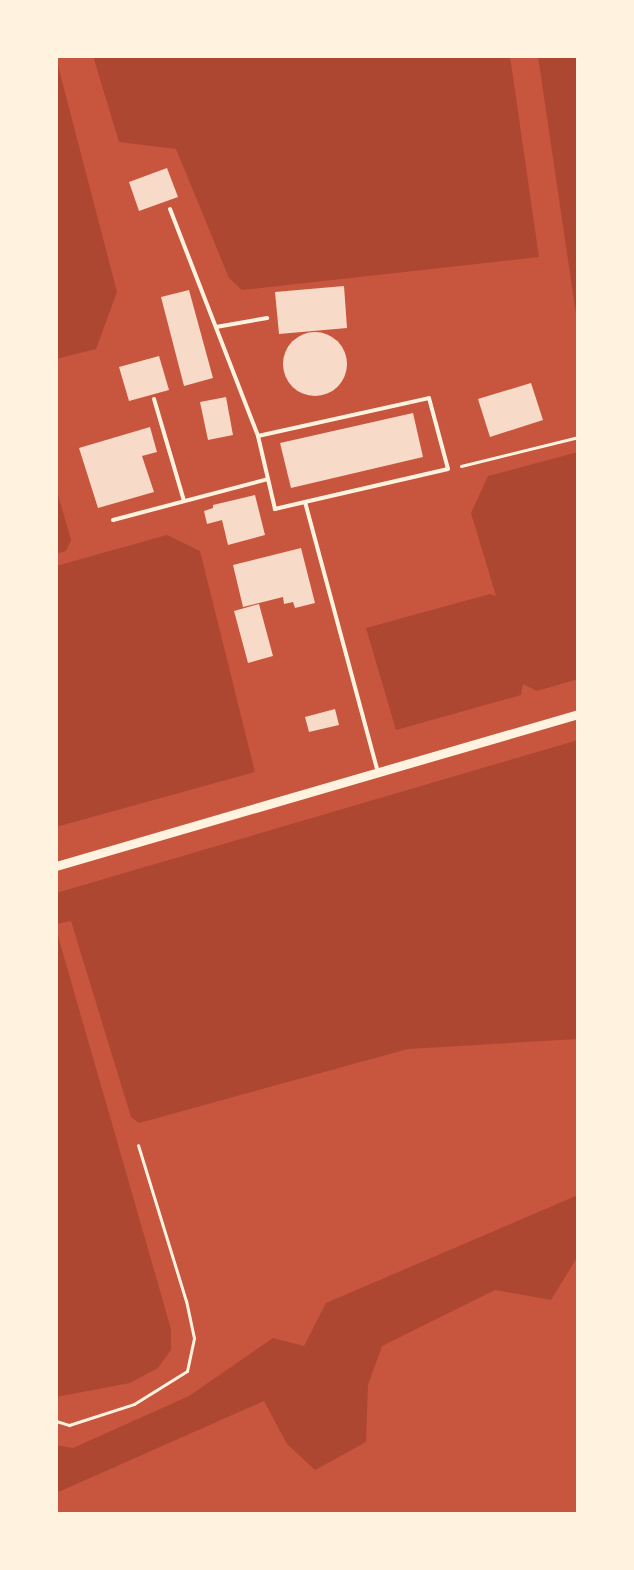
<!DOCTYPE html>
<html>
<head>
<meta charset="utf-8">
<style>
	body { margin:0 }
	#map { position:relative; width:634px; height:1570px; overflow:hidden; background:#c8553d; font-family:"Alegreya Sans",sans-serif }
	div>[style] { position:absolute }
	.green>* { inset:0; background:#ae4732 }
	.building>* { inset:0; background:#f7dbc8 }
	.round { border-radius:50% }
	.path>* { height:3px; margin:-1.5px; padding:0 1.5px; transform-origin:1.5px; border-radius:1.5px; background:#fff3e0 }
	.service>* { height:4px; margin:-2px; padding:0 2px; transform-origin:2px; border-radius:2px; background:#fff3e0 }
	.tertiary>* { height:9px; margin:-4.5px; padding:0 4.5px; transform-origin:4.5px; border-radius:4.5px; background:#fff3e0 }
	span { translate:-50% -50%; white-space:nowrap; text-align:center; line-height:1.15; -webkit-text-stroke:5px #fff3e0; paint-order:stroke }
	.frame { position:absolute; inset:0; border:58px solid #fff3e0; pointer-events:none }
</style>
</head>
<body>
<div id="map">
	<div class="green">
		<div style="clip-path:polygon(93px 56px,510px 56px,539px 257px,242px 290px,229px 278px,176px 149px,119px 142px)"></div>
		<div style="clip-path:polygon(538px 56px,578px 56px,578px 328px)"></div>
		<div style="clip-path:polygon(56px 58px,117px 292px,96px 349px,56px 359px)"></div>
		<div style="clip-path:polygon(578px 452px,578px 679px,537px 691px,523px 684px,521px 695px,396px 730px,366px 628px,490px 594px,496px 596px,471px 513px,488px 476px)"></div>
		<div style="clip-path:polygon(56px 488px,71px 540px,66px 551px,56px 554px)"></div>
		<div style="clip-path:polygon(167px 535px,200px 551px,255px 772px,56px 827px,56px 566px)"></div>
		<div style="clip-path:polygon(578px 740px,578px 1039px,408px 1049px,139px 1123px,131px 1117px,71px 921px,56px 924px,56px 893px)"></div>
		<div style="clip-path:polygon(56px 929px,171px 1329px,171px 1350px,158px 1368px,130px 1383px,56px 1397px)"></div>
		<div style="clip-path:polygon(578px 1195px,578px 1256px,551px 1300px,495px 1290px,382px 1346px,368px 1385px,366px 1442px,315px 1470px,287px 1444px,264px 1401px,56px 1493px,56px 1445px,73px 1448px,189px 1396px,273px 1338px,304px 1346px,326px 1303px)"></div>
	</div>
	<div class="building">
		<div style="clip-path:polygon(167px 168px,178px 197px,139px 211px,129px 182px)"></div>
		<div style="clip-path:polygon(344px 286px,347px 328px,279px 334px,275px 292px)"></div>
		<div style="clip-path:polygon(189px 290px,213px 378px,184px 386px,161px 297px)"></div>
		<div class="round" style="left:283px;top:332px;width:64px;height:64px"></div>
		<div style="clip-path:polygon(159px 356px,169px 390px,129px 401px,119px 367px)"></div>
		<div style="clip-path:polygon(531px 383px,543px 420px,490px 437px,478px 399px)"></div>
		<div style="clip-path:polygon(226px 397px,233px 435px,208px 440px,200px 402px)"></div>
		<div style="clip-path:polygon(413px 413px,423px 457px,291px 488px,280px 443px)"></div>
		<div style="clip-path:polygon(150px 427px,157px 452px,142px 456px,154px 492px,98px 508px,79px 448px)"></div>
		<div style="clip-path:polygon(255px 495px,265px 535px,228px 545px,222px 520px,207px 524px,204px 511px,213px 508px,213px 505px)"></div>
		<div style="clip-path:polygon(301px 548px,315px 603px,295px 608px,293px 602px,284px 604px,283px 597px,243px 607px,233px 565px)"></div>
		<div style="clip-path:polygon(259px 604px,273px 656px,248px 663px,234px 611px)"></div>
		<div style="clip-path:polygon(335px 709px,339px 725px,309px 732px,305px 717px)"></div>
	</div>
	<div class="path">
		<div style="left:461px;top:466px;width:121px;rotate:-13.9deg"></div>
		<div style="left:56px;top:1421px;width:14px;rotate:17deg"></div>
		<div style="left:69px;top:1425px;width:68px;rotate:-17.9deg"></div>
		<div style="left:134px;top:1404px;width:62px;rotate:-31.9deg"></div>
		<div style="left:187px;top:1371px;width:34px;rotate:-78deg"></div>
		<div style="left:194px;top:1338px;width:38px;rotate:-102deg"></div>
		<div style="left:186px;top:1301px;width:163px;rotate:-107.1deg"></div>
	</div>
	<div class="service">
		<div style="left:170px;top:209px;width:243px;rotate:68.8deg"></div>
		<div style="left:216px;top:327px;width:52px;rotate:-10deg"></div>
		<div style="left:154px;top:399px;width:106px;rotate:73.6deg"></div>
		<div style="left:305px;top:502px;width:31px;rotate:167deg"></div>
		<div style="left:275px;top:509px;width:75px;rotate:-103.1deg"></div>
		<div style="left:258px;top:436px;width:175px;rotate:-12.5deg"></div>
		<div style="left:429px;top:398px;width:73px;rotate:75deg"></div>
		<div style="left:448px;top:469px;width:147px;rotate:167deg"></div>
		<div style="left:305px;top:502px;width:281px;rotate:74.9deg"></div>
		<div style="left:113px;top:520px;width:160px;rotate:-14.8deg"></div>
	</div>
	<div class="tertiary">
		<div style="left:56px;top:866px;width:544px;rotate:-16.23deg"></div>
	</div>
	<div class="frame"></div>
</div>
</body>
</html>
